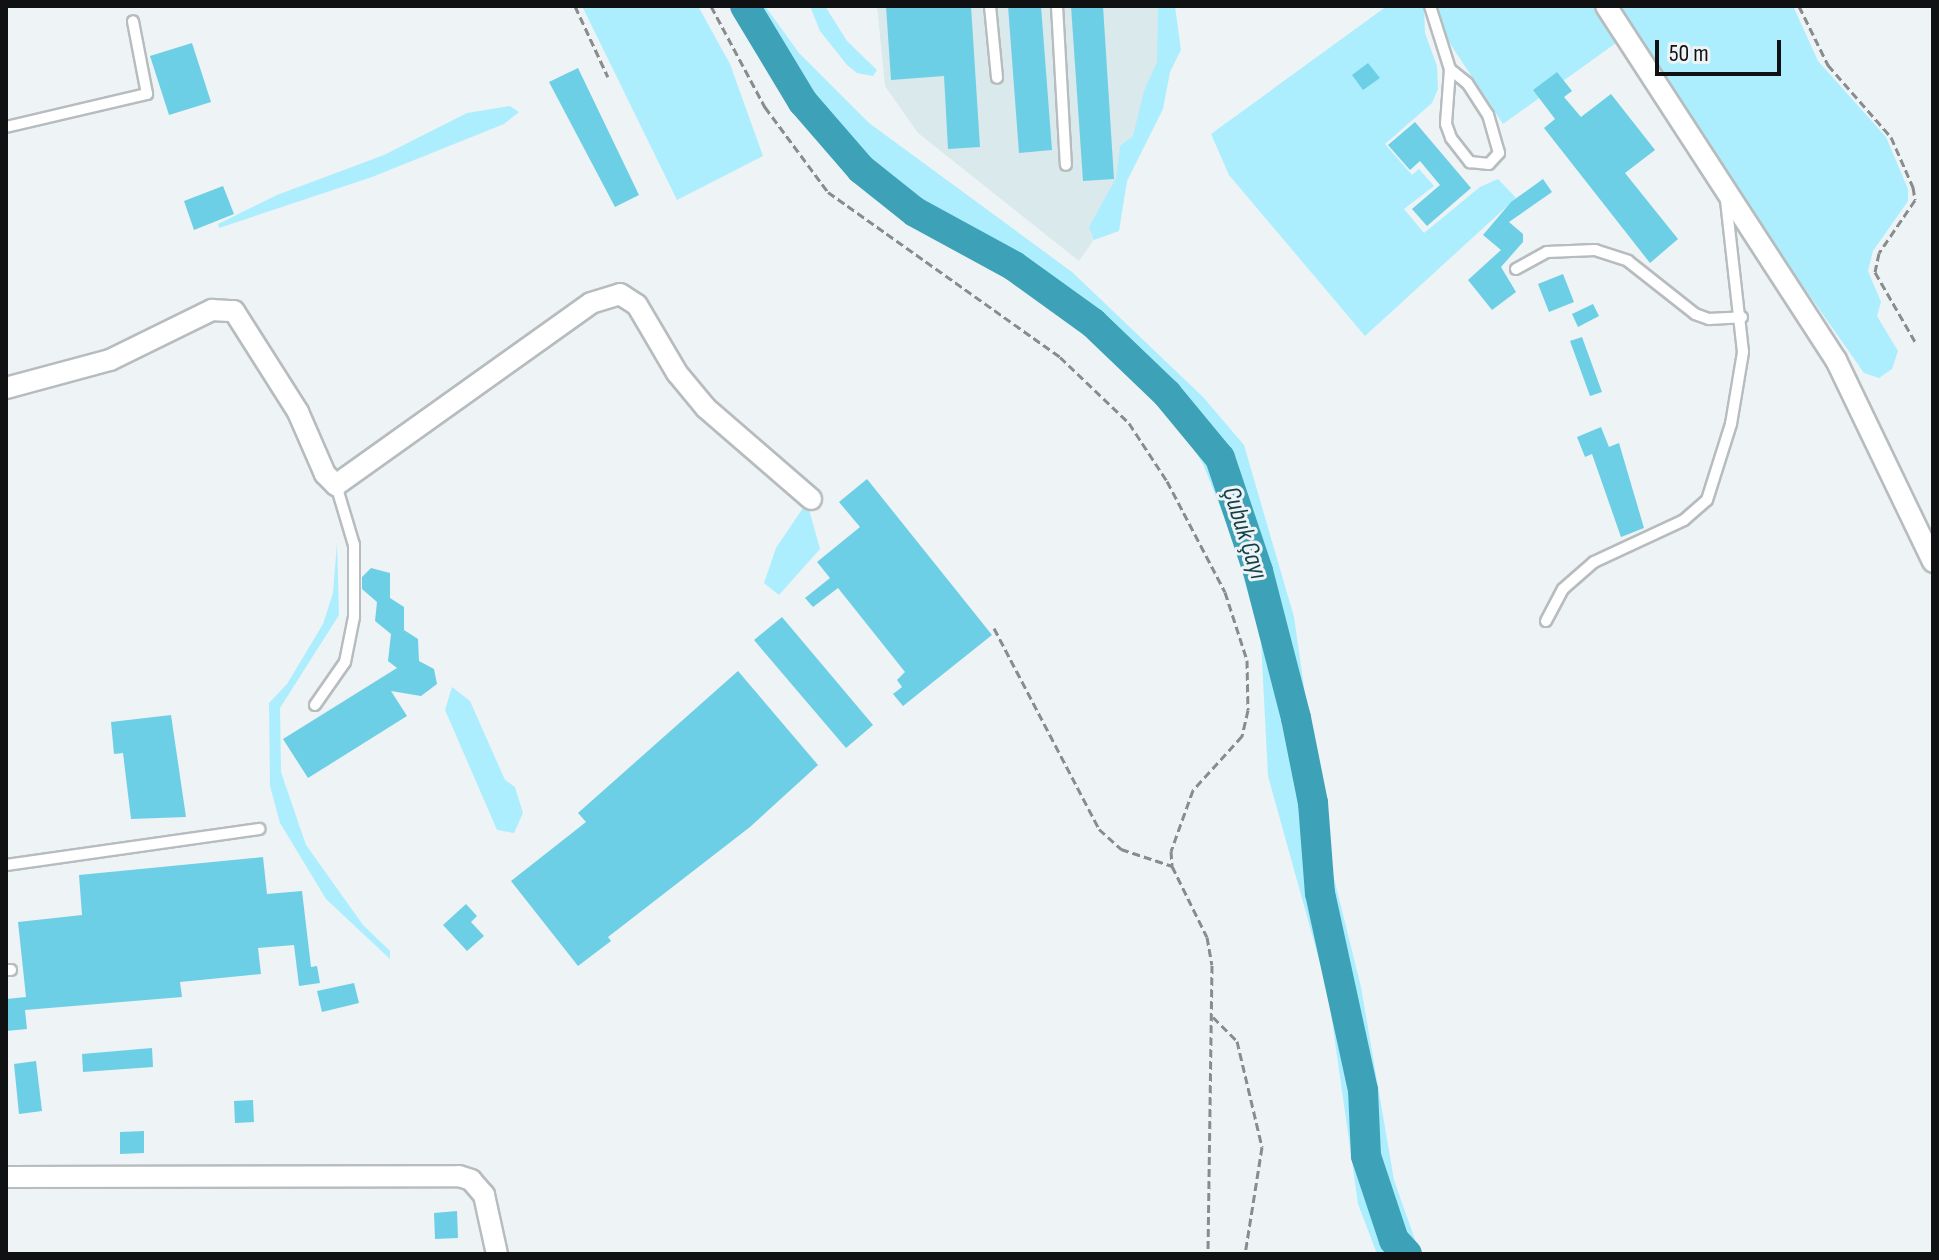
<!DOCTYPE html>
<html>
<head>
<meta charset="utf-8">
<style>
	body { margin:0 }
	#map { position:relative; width:1939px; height:1260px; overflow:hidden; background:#eef3f5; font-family:"Sofia Sans Condensed",sans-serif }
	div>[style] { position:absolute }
	.built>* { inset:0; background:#dae9ec }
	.green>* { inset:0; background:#adeefe }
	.river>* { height:30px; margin:-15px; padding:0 15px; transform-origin:15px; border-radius:15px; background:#3da2b7 }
	.building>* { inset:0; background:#6dcfe5 }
	.path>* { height:3px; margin-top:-1.5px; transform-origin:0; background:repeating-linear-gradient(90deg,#888c8d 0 8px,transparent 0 12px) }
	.roads { filter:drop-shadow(2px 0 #b7bcbe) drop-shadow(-2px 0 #b7bcbe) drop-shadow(0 2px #b7bcbe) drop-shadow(0 -2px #b7bcbe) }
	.lane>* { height:10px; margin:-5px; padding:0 5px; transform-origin:5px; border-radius:5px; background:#fff }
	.street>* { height:20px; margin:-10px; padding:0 10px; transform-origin:10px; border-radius:10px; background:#fff }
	span { translate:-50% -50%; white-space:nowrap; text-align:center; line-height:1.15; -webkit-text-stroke:6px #eef3f5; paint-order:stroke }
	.water-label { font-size:26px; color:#123f49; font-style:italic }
	.frame { position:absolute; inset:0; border:8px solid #101112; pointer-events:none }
	.scale { position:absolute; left:1655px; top:40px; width:126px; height:36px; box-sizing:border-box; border:4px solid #101112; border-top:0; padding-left:10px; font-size:24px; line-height:28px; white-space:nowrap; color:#101112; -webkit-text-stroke:6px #eef3f5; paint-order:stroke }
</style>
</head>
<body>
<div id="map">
	<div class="built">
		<div style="clip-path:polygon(877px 6px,1171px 6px,1180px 42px,1104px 225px,1079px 261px,918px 133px,885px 86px)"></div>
	</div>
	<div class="green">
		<div style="clip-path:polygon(582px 6px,698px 6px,730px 64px,763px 156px,677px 200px)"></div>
		<div style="clip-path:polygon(736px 6px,765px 6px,799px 53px,869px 123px,1072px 272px,1203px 397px,1244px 445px,1294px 617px,1328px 854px,1361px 987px,1394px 1180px,1420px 1254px,1377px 1254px,1358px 1204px,1328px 992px,1268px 776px,1261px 641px,1233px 539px,1203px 464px,1165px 404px,1092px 337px,1024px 286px,849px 175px,773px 71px)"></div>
		<div style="clip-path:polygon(810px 6px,825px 6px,847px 41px,877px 70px,873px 76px,857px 73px,847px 65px,820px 31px)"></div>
		<div style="clip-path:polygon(1158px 6px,1175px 6px,1181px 50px,1170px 72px,1163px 109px,1127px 181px,1119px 231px,1094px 240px,1089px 227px,1116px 178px,1120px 146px,1133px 136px,1144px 91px,1157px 62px)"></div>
		<div style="clip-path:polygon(1387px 6px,1424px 6px,1425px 33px,1437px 66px,1438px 89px,1432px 103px,1385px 144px,1412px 175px,1419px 169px,1434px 186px,1404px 209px,1424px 233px,1480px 187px,1498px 179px,1516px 198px,1365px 336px,1229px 175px,1211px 134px)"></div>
		<div style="clip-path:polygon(1434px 6px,1594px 6px,1616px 43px,1503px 124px,1449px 42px)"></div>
		<div style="clip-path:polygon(1618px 6px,1793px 6px,1818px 61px,1886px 137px,1908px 189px,1908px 201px,1873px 251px,1868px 271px,1881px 302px,1877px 316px,1898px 351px,1892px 369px,1879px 378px,1864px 373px,1732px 185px)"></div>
		<div style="clip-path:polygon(510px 106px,519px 112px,504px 124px,372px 177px,219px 228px,218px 224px,277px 195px,384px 155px,467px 113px)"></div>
		<div style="clip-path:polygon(807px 502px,820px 549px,779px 595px,764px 583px,776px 548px)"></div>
		<div style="clip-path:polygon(337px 543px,339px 615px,280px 708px,281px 772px,306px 845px,363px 925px,390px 951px,390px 959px,326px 899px,280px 823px,270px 786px,269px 703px,287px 684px,323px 624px,333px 593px)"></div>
		<div style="clip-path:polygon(452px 687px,470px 701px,505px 780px,515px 787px,523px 813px,514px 833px,497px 830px,452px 726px,445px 710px)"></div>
	</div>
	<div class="river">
		<div style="left:745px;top:6px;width:112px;rotate:58.9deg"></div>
		<div style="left:803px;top:102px;width:89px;rotate:49.1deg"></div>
		<div style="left:861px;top:169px;width:69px;rotate:38.5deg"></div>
		<div style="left:915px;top:212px;width:113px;rotate:28.6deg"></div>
		<div style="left:1014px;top:266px;width:97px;rotate:35.8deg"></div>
		<div style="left:1093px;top:323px;width:103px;rotate:43.8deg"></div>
		<div style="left:1167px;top:394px;width:83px;rotate:50.4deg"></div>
		<div style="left:1220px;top:458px;width:119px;rotate:71.4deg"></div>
		<div style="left:1258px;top:571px;width:152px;rotate:75.5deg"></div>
		<div style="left:1296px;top:718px;width:87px;rotate:78.7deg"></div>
		<div style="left:1313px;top:803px;width:90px;rotate:85.6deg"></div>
		<div style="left:1320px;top:893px;width:202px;rotate:77.7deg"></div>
		<div style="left:1363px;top:1090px;width:66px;rotate:87.4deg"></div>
		<div style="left:1366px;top:1156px;width:89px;rotate:71.6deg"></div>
		<div style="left:1394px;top:1240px;width:19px;rotate:47deg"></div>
	</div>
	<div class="building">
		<div style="clip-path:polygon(886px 6px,971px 6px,980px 147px,948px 149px,944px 76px,891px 80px)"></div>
		<div style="clip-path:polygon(1008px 6px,1041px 6px,1052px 150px,1019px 153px)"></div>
		<div style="clip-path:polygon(1071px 6px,1103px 6px,1114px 179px,1083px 181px)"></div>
		<div style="clip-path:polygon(192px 43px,211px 102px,169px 115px,150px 56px)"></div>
		<div style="clip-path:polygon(1368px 63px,1380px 78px,1363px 90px,1352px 75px)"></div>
		<div style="clip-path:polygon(578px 68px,639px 195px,615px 207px,549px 82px)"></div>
		<div style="clip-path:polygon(1557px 72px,1572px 91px,1564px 97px,1581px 117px,1611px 94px,1655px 150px,1625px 173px,1678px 239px,1650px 263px,1544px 128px,1555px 119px,1533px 90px)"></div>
		<div style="clip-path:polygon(1415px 122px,1471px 188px,1427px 226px,1412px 209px,1440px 185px,1420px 161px,1410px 170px,1388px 145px)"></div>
		<div style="clip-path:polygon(1543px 179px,1552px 192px,1509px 222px,1523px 234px,1523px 242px,1501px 267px,1516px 292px,1492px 310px,1468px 280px,1501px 250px,1483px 235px,1511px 202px)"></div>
		<div style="clip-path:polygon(223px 186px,234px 214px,194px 230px,184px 201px)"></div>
		<div style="clip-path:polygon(1563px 274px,1574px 302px,1549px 312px,1538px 284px)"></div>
		<div style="clip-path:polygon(1593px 304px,1599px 316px,1578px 327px,1572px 314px)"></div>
		<div style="clip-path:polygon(1582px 337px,1602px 392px,1590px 396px,1570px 341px)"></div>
		<div style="clip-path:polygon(1601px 427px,1609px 447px,1619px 443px,1644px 528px,1621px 537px,1592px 454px,1585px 457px,1577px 437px)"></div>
		<div style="clip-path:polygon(867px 479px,992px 635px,903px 706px,893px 694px,902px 687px,897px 680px,905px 672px,838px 588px,813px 607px,805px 598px,830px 578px,817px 562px,860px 527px,839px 502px)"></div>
		<div style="clip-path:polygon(371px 568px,390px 573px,390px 598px,404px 607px,404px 630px,418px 639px,419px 661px,434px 669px,437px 684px,421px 696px,391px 691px,407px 716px,308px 778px,283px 739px,397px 668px,388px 661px,391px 634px,375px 621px,377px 602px,362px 589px,362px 577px)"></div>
		<div style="clip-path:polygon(782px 617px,873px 725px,846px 748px,754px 640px)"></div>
		<div style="clip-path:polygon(738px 671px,818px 765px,750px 827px,608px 937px,611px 941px,578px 966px,511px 881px,586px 822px,578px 813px)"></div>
		<div style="clip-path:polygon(171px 715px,186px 817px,131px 819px,123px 753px,114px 754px,111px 722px)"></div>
		<div style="clip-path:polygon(263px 857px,267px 894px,302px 891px,311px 967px,317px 966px,320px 983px,299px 986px,294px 945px,258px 948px,261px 974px,180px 982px,182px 997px,25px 1010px,27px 1029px,6px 1031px,6px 999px,26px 997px,18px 922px,82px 915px,79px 875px)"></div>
		<div style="clip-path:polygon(466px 904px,477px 916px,471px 922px,484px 936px,467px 951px,443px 925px)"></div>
		<div style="clip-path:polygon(354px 983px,359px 1003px,322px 1012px,317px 991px)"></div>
		<div style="clip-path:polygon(152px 1048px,153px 1067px,83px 1072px,82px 1054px)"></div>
		<div style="clip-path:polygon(36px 1061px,42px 1111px,19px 1114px,14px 1064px)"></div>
		<div style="clip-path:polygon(253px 1100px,254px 1122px,235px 1123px,234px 1101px)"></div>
		<div style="clip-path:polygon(144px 1131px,144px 1153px,120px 1154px,120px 1132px)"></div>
		<div style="clip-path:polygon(457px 1211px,458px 1238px,435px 1239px,434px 1213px)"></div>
	</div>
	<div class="path">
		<div style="left:575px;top:6px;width:78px;rotate:65.1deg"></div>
		<div style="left:711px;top:6px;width:115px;rotate:61.9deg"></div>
		<div style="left:765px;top:107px;width:106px;rotate:53.5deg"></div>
		<div style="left:828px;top:192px;width:285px;rotate:35.4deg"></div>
		<div style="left:1060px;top:357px;width:95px;rotate:43.7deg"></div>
		<div style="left:1129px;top:423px;width:69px;rotate:56.8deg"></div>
		<div style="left:1167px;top:481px;width:125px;rotate:62.4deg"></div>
		<div style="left:1225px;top:592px;width:71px;rotate:72.1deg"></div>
		<div style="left:1247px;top:660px;width:50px;rotate:88.9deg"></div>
		<div style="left:1248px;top:710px;width:27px;rotate:103deg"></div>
		<div style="left:1242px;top:736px;width:73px;rotate:132.2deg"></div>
		<div style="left:1193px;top:790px;width:65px;rotate:109.8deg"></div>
		<div style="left:1171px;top:851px;width:15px;rotate:86deg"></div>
		<div style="left:1172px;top:866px;width:79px;rotate:63.8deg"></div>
		<div style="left:1207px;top:937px;width:28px;rotate:80deg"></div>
		<div style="left:1212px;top:965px;width:289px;rotate:90.8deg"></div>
		<div style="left:1799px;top:6px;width:66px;rotate:63.8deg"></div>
		<div style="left:1828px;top:65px;width:96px;rotate:48.8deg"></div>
		<div style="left:1891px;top:137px;width:55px;rotate:66.3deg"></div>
		<div style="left:1913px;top:187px;width:13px;rotate:81deg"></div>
		<div style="left:1915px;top:200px;width:64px;rotate:124.2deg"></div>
		<div style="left:1879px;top:253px;width:19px;rotate:102deg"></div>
		<div style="left:1875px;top:272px;width:84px;rotate:60.1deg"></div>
		<div style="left:994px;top:628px;width:227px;rotate:62.4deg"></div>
		<div style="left:1099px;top:829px;width:30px;rotate:42deg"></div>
		<div style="left:1121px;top:849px;width:54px;rotate:18.4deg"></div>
		<div style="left:1213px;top:1017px;width:34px;rotate:45deg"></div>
		<div style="left:1237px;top:1041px;width:109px;rotate:76.7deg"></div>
		<div style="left:1262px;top:1147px;width:108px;rotate:99deg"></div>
	</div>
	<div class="roads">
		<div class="lane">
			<div style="left:990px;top:6px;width:72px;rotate:84.4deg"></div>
			<div style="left:1057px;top:6px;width:159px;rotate:86.8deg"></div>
			<div style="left:1430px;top:6px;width:66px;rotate:72.4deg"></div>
			<div style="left:1450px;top:69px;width:55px;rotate:94.2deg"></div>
			<div style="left:1446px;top:124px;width:15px;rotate:70deg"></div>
			<div style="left:1451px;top:138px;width:31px;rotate:52deg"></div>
			<div style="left:1470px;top:162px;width:19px;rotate:6deg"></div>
			<div style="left:1489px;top:164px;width:15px;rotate:-48deg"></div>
			<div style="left:1499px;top:153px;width:40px;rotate:-106deg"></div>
			<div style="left:1488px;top:115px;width:38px;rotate:-123deg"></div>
			<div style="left:1467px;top:83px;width:22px;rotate:-141deg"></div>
			<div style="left:6px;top:127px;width:145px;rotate:-13.2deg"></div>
			<div style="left:147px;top:94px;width:74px;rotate:-100.9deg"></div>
			<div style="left:1516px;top:269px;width:35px;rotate:-29deg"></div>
			<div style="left:1547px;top:252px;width:48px;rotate:-2.4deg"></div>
			<div style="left:1595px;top:250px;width:35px;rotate:18deg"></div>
			<div style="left:1628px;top:261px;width:85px;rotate:38.3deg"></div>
			<div style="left:1695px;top:314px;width:15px;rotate:20deg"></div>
			<div style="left:1709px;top:319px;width:33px;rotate:-3deg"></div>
			<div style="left:1546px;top:621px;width:36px;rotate:-62deg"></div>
			<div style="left:1563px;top:589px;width:41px;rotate:-41.1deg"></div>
			<div style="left:1594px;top:562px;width:99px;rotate:-25deg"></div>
			<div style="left:1684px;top:520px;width:30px;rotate:-41deg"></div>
			<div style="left:1707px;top:500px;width:80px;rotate:-72.5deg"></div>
			<div style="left:1731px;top:424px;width:73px;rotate:-80.5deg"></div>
			<div style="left:1743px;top:352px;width:153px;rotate:-96.4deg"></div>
			<div style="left:315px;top:705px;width:52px;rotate:-55.1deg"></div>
			<div style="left:345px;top:662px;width:46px;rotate:-78.7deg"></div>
			<div style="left:354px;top:617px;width:72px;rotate:-90deg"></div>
			<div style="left:354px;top:545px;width:63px;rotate:-106.7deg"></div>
			<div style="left:6px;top:865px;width:256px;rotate:-8.1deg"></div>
			<div style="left:6px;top:970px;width:5px"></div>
		</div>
		<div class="street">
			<div style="left:1606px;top:6px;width:422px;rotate:57deg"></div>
			<div style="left:1836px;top:360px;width:224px;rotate:64.3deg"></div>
			<div style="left:6px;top:388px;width:108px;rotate:-15.1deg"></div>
			<div style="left:110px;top:360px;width:114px;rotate:-26.1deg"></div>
			<div style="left:212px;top:310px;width:22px;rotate:3deg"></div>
			<div style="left:234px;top:311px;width:120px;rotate:57.6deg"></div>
			<div style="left:298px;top:412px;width:68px;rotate:66.5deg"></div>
			<div style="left:325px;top:474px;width:16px;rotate:45deg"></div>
			<div style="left:336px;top:485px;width:313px;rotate:-35.5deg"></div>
			<div style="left:591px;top:303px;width:30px;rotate:-17deg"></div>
			<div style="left:620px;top:294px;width:20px;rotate:33deg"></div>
			<div style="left:637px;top:305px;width:79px;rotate:59.5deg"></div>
			<div style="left:677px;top:373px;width:45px;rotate:50.4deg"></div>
			<div style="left:706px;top:408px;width:139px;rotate:40.9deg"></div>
			<div style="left:6px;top:1177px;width:453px;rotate:-0.1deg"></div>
			<div style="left:459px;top:1176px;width:13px;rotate:18deg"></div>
			<div style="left:471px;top:1180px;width:20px;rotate:49deg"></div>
			<div style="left:484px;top:1195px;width:60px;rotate:77.6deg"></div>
		</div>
	</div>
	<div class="water-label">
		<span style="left:1244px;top:533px;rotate:72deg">Çubuk Çayı</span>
	</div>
	<div class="frame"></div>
	<div class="scale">50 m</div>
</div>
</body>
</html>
